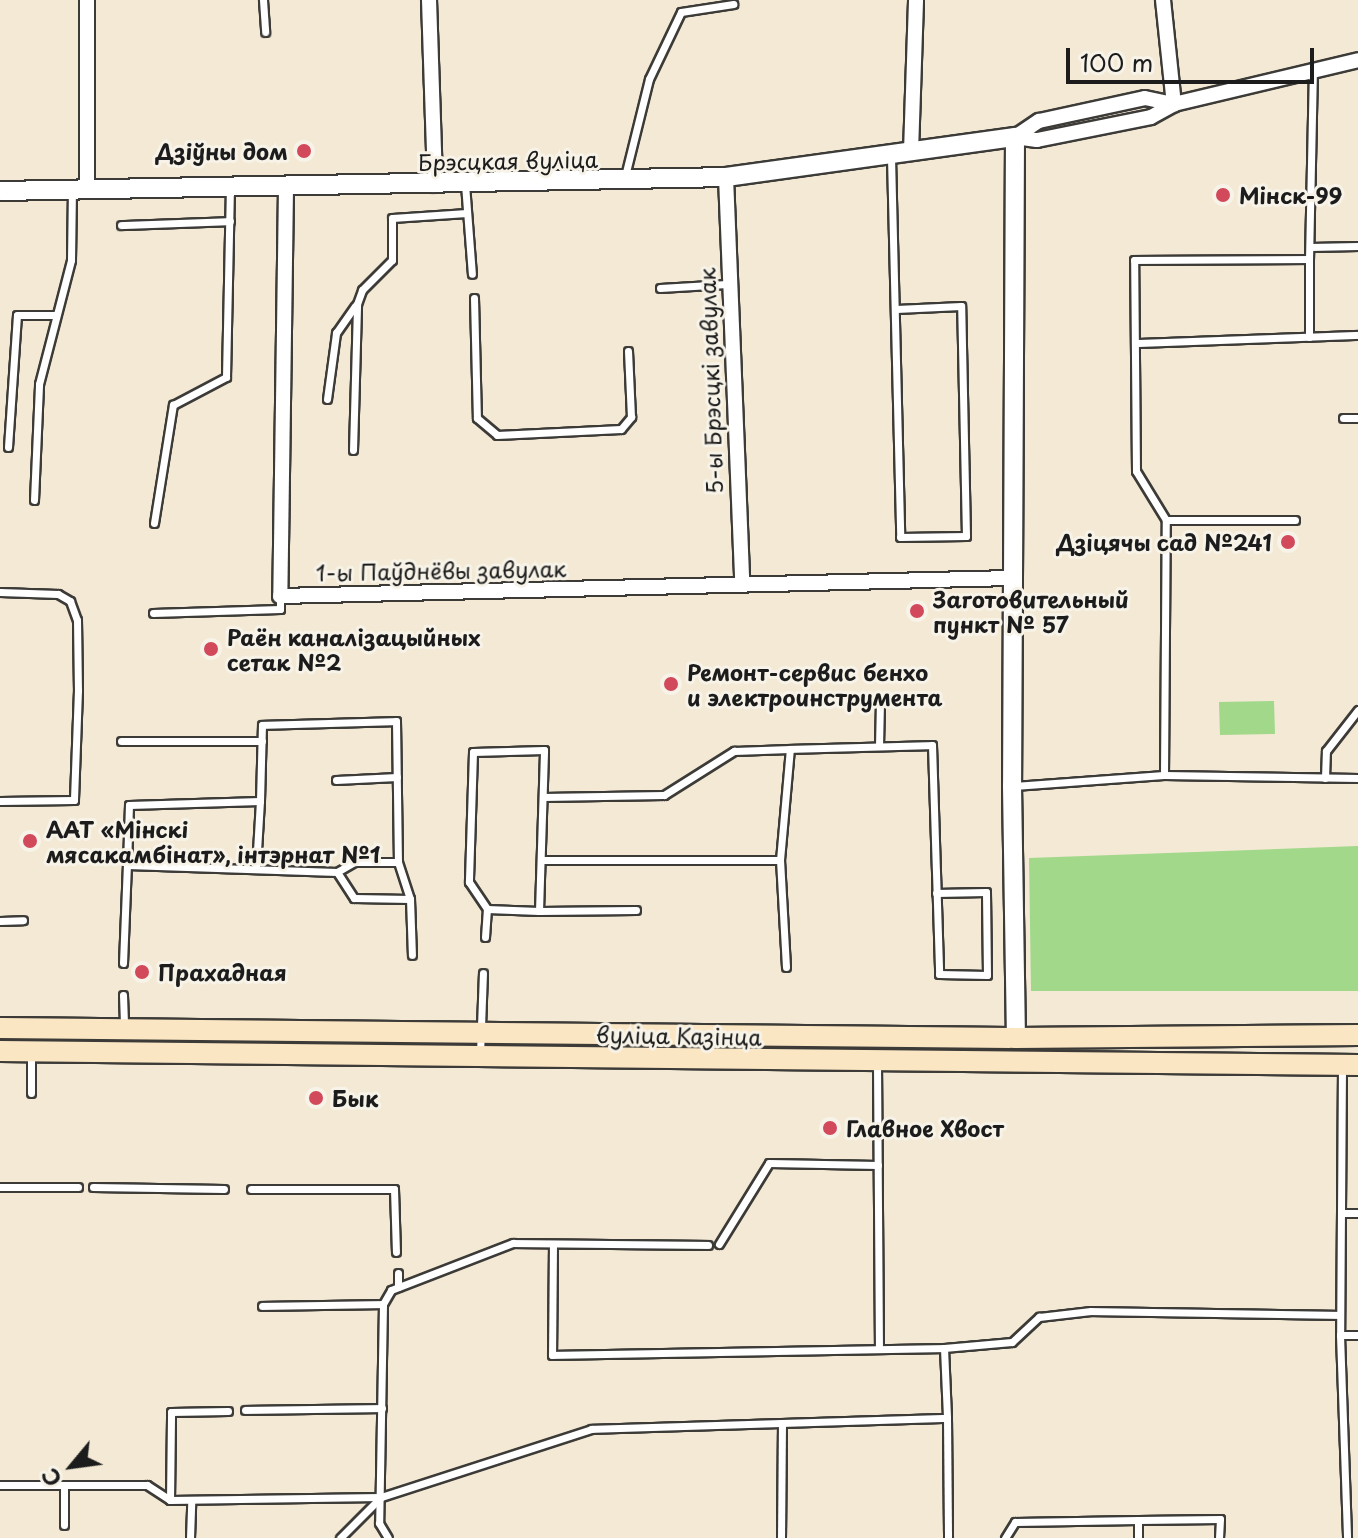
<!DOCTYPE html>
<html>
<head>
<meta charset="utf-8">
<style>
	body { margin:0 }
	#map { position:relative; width:1358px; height:1538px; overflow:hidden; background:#f3e9d4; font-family:"Playpen Sans",sans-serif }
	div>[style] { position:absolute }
	.green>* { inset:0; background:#a1d88a }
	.roads { filter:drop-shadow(2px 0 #3c3b38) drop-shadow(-2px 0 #3c3b38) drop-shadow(0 2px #3c3b38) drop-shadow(0 -2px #3c3b38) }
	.service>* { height:7px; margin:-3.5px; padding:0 3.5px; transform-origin:3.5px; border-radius:3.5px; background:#fff }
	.minor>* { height:14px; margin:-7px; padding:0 7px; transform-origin:7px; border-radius:7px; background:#fff }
	.tertiary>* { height:18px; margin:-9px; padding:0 9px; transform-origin:9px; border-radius:9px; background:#fff }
	.secondary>* { height:20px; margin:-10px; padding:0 10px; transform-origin:10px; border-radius:10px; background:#fbe6c4 }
	.dots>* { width:22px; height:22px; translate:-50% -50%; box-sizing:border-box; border:4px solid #f7f3e8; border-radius:50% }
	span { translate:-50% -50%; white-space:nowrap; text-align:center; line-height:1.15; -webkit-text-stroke:6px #f7f3e8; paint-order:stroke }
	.poi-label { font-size:22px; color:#1c1c1c; font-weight:700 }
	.right { translate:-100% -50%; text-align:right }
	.left { translate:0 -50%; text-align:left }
	.street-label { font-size:22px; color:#1c1c1c }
	.north { position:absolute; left:32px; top:1426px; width:80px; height:80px; -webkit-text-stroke:6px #f7f3e8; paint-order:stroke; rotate:241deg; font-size:22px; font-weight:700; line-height:32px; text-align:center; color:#1c1c1c }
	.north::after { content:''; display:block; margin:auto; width:28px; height:36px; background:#1c1c1c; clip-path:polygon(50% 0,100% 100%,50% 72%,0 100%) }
	.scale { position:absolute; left:1066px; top:48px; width:248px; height:36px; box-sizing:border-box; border:4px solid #1c1c1c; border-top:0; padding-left:10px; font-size:24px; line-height:28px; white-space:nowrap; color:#1c1c1c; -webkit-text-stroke:6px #f7f3e8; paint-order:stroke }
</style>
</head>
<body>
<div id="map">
	<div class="green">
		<div style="clip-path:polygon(1274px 701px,1275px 734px,1220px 735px,1219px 702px)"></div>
		<div style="clip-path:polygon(1358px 846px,1358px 991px,1031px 991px,1029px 858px)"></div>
	</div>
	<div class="roads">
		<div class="service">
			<div style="left:263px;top:0;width:32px;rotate:86deg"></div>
			<div style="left:891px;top:157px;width:380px;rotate:88.6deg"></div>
			<div style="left:900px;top:537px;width:66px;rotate:-0.9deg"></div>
			<div style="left:966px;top:536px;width:230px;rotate:-91.2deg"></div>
			<div style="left:961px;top:306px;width:65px;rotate:177.4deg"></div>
			<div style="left:625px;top:176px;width:100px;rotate:-76.1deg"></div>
			<div style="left:649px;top:79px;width:74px;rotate:-64.5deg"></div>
			<div style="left:681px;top:12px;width:53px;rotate:-8.7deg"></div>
			<div style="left:465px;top:184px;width:90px;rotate:85.6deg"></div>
			<div style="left:121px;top:225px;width:109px;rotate:-2.1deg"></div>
			<div style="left:1310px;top:247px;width:48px;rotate:-1.2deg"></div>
			<div style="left:660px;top:288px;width:67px;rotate:-3.4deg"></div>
			<div style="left:474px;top:298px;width:120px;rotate:88.6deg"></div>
			<div style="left:477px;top:418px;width:26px;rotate:40deg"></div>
			<div style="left:497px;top:435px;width:124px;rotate:-2.8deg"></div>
			<div style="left:621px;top:429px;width:16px;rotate:-50deg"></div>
			<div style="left:631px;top:417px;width:66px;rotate:-92.6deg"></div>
			<div style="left:1309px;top:337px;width:78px;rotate:-90deg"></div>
			<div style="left:1135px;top:343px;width:223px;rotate:-2.1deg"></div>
			<div style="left:327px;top:399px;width:67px;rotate:-82.2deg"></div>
			<div style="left:336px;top:333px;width:33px;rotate:-55deg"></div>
			<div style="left:1343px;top:418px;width:15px"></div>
			<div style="left:8px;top:447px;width:132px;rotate:-86.1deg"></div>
			<div style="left:17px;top:315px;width:37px"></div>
			<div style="left:353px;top:450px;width:146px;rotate:-88.4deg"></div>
			<div style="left:357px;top:304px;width:15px;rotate:-70deg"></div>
			<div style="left:362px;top:290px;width:42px;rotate:-45deg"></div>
			<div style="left:392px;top:260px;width:42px;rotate:-90deg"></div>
			<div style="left:392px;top:218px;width:75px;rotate:-3.8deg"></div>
			<div style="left:34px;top:500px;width:116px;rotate:-87.5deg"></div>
			<div style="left:39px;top:384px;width:128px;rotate:-75.5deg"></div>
			<div style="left:71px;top:260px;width:69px;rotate:-89.2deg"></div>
			<div style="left:1166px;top:520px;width:129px"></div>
			<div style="left:154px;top:523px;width:120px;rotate:-80.9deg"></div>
			<div style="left:173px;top:405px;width:60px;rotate:-27.8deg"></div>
			<div style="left:226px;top:377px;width:188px;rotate:-88.8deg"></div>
			<div style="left:0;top:592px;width:58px;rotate:2deg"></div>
			<div style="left:58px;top:594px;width:14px;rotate:30deg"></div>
			<div style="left:70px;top:601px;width:20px;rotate:70deg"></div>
			<div style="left:77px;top:620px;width:70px;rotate:89.2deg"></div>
			<div style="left:78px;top:690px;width:110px;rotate:92.1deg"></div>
			<div style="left:74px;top:800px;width:74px;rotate:179.2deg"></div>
			<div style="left:153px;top:613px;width:127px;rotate:-1.8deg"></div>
			<div style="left:280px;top:609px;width:13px;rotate:-90deg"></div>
			<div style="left:121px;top:741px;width:141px"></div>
			<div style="left:879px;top:746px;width:45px;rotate:-88.7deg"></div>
			<div style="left:1164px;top:775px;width:255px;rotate:-89.6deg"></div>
			<div style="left:1166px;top:520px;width:57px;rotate:-121.5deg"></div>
			<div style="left:1136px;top:471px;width:211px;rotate:-90.5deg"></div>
			<div style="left:1134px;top:260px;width:175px;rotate:-0.3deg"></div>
			<div style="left:1309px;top:259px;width:187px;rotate:-88.8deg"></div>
			<div style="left:1325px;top:778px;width:27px;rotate:-88deg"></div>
			<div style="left:1326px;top:751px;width:52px;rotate:-52deg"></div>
			<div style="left:336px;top:780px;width:61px;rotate:-2.8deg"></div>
			<div style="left:1014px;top:786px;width:150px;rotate:-4.2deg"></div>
			<div style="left:1164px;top:775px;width:194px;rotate:0.9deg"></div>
			<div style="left:543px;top:797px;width:121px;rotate:-0.9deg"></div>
			<div style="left:664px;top:795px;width:83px;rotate:-32.2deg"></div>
			<div style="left:734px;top:751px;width:56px;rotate:-2deg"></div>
			<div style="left:542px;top:860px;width:238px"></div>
			<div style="left:127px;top:865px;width:60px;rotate:-88.1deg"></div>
			<div style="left:129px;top:805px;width:131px;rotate:-1.7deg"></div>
			<div style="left:260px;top:801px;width:76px;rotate:-88.5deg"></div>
			<div style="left:262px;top:725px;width:134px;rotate:-1.7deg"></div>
			<div style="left:396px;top:721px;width:141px;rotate:89.2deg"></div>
			<div style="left:398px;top:862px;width:39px;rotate:72deg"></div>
			<div style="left:256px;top:868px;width:67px;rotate:-86.6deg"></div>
			<div style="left:337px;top:872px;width:20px;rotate:-30deg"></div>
			<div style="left:354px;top:862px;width:44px"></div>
			<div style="left:539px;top:911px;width:97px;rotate:-0.6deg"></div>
			<div style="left:0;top:921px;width:23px;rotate:-2deg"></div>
			<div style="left:485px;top:937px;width:28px;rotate:-86deg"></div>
			<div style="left:487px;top:909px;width:52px;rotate:2.2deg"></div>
			<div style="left:539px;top:911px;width:161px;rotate:-88.2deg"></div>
			<div style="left:544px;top:750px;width:71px;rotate:178.4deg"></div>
			<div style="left:473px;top:752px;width:130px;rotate:91.8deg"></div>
			<div style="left:469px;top:882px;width:32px;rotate:56deg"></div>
			<div style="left:123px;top:963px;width:98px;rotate:-87.7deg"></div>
			<div style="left:127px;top:865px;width:210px;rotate:1.9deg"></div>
			<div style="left:337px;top:872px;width:31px;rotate:57deg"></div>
			<div style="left:354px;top:898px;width:56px;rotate:1deg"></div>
			<div style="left:410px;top:899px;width:56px;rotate:88deg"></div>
			<div style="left:786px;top:967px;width:107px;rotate:-93.2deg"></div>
			<div style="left:780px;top:860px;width:111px;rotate:-84.9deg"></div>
			<div style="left:790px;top:749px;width:142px;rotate:-1.6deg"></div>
			<div style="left:932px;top:745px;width:229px;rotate:88.2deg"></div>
			<div style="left:939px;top:974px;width:48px;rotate:1.2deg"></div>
			<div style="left:987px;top:975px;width:83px;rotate:-90.7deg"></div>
			<div style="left:986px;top:892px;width:50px;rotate:178.9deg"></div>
			<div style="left:123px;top:995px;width:31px;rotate:88deg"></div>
			<div style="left:480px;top:1054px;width:81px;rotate:-87.9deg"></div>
			<div style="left:877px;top:1064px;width:285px;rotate:89.6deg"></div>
			<div style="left:1342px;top:1068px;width:267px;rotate:90.4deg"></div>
			<div style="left:1340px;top:1335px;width:203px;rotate:88deg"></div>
			<div style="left:31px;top:1093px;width:38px;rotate:-90deg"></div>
			<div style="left:0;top:1187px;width:78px"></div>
			<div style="left:93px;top:1187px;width:131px;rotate:0.9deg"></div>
			<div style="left:251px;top:1189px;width:143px"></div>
			<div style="left:394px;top:1189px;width:63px;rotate:88.2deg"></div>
			<div style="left:1341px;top:1213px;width:17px"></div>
			<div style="left:553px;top:1244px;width:111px;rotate:90.5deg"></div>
			<div style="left:552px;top:1355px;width:392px;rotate:-1deg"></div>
			<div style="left:944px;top:1348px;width:70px;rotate:87.5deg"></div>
			<div style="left:719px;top:1244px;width:95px;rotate:-58.3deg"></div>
			<div style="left:769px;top:1163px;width:109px;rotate:1.1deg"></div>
			<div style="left:398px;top:1273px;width:14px;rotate:90deg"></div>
			<div style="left:383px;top:1304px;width:16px;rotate:-60deg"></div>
			<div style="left:391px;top:1290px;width:131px;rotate:-21.1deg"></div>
			<div style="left:513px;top:1243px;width:195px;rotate:0.6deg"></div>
			<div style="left:262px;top:1306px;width:121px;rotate:-0.9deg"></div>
			<div style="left:383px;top:1304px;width:219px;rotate:91deg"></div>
			<div style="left:379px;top:1523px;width:17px;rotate:59deg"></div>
			<div style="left:1340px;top:1335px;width:18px"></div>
			<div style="left:944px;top:1348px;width:68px;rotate:-5deg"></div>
			<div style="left:1012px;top:1342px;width:37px;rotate:-43deg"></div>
			<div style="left:1039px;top:1317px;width:52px;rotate:-6.6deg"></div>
			<div style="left:1091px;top:1311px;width:249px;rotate:0.9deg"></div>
			<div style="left:245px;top:1410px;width:137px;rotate:-0.8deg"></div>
			<div style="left:0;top:1485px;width:147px"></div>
			<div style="left:147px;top:1485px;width:27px;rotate:33deg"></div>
			<div style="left:170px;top:1500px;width:211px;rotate:-0.8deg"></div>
			<div style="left:381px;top:1497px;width:221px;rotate:-17.9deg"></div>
			<div style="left:591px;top:1429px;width:356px;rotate:-1.8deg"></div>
			<div style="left:947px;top:1418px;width:120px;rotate:89.5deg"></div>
			<div style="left:64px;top:1485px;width:40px;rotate:90deg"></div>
			<div style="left:170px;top:1500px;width:88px;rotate:-89.3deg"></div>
			<div style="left:171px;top:1412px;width:57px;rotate:-1deg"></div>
			<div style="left:1138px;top:1520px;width:82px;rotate:-0.7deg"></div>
			<div style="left:1220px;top:1519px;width:19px;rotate:93deg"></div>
			<div style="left:190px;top:1538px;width:38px;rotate:-88deg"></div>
			<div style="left:340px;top:1538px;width:58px;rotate:-45deg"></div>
			<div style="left:781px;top:1538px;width:115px;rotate:-89.5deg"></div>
			<div style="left:1005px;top:1538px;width:19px;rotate:-58deg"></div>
			<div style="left:1015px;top:1522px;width:123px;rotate:-0.9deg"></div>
			<div style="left:1138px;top:1520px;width:18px;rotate:90deg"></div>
		</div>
		<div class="minor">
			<div style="left:87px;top:0;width:190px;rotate:90deg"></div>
			<div style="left:429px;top:0;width:185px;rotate:88.1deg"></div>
			<div style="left:1163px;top:0;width:105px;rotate:84deg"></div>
			<div style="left:1015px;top:137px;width:22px;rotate:8deg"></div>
			<div style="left:1037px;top:140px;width:116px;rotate:-11.4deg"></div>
			<div style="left:1151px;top:117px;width:26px;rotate:-29deg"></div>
			<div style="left:1174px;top:104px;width:189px;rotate:-13.4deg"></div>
			<div style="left:1015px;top:137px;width:29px;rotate:-34deg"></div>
			<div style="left:1039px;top:121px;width:108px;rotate:-12.2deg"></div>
			<div style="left:1145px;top:98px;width:30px;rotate:12deg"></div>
			<div style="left:911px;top:152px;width:152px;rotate:-88.1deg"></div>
			<div style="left:726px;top:177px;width:407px;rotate:87.7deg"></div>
			<div style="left:286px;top:188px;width:408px;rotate:90.8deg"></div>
			<div style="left:280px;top:596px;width:732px;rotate:-1.41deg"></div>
		</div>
		<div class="tertiary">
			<div style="left:0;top:191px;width:726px;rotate:-1.1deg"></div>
			<div style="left:726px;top:177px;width:292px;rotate:-7.9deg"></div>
			<div style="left:1015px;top:137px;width:649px;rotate:90.26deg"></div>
			<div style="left:1012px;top:786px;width:252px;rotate:89.1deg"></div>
		</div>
		<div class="secondary">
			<div style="left:0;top:1028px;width:1016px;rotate:0.56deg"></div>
			<div style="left:1016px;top:1038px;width:342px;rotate:-0.5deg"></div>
			<div style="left:0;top:1051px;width:1358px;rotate:0.59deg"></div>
		</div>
	</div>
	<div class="dots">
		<div style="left:304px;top:151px;background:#d1495b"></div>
		<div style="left:1223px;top:195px;background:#d1495b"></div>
		<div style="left:1288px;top:542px;background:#d1495b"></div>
		<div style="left:917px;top:611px;background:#d1495b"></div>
		<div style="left:211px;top:649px;background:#d1495b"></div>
		<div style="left:671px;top:684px;background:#d1495b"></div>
		<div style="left:30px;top:841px;background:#d1495b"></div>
		<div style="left:142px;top:972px;background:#d1495b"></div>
		<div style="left:316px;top:1098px;background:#d1495b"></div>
		<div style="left:830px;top:1128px;background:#d1495b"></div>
	</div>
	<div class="poi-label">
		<span class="right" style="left:288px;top:151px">Дзіўны дом</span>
		<span class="left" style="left:1239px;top:195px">Мінск-99</span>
		<span class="right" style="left:1272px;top:542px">Дзіцячы сад №241</span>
		<span class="left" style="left:933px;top:611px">Заготовительный<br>пункт № 57</span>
		<span class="left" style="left:227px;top:649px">Раён каналізацыйных<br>сетак №2</span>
		<span class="left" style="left:687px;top:684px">Ремонт-сервис бенхо<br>и электроинструмента</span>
		<span class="left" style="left:46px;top:841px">ААТ «Мінскі<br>мясакамбінат», інтэрнат №1</span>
		<span class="left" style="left:158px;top:972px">Прахадная</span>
		<span class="left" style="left:332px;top:1098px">Бык</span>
		<span class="left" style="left:846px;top:1128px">Главное Хвост</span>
	</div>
	<div class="street-label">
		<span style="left:508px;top:160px;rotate:-1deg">Брэсцкая вуліца</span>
		<span style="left:710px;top:381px;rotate:-92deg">5-ы Брэсцкі завулак</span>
		<span style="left:441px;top:570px;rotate:-1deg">1-ы Паўднёвы завулак</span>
		<span style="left:679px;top:1035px;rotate:1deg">вуліца Казінца</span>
	</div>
	<div class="north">С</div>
	<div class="scale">100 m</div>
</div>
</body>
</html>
